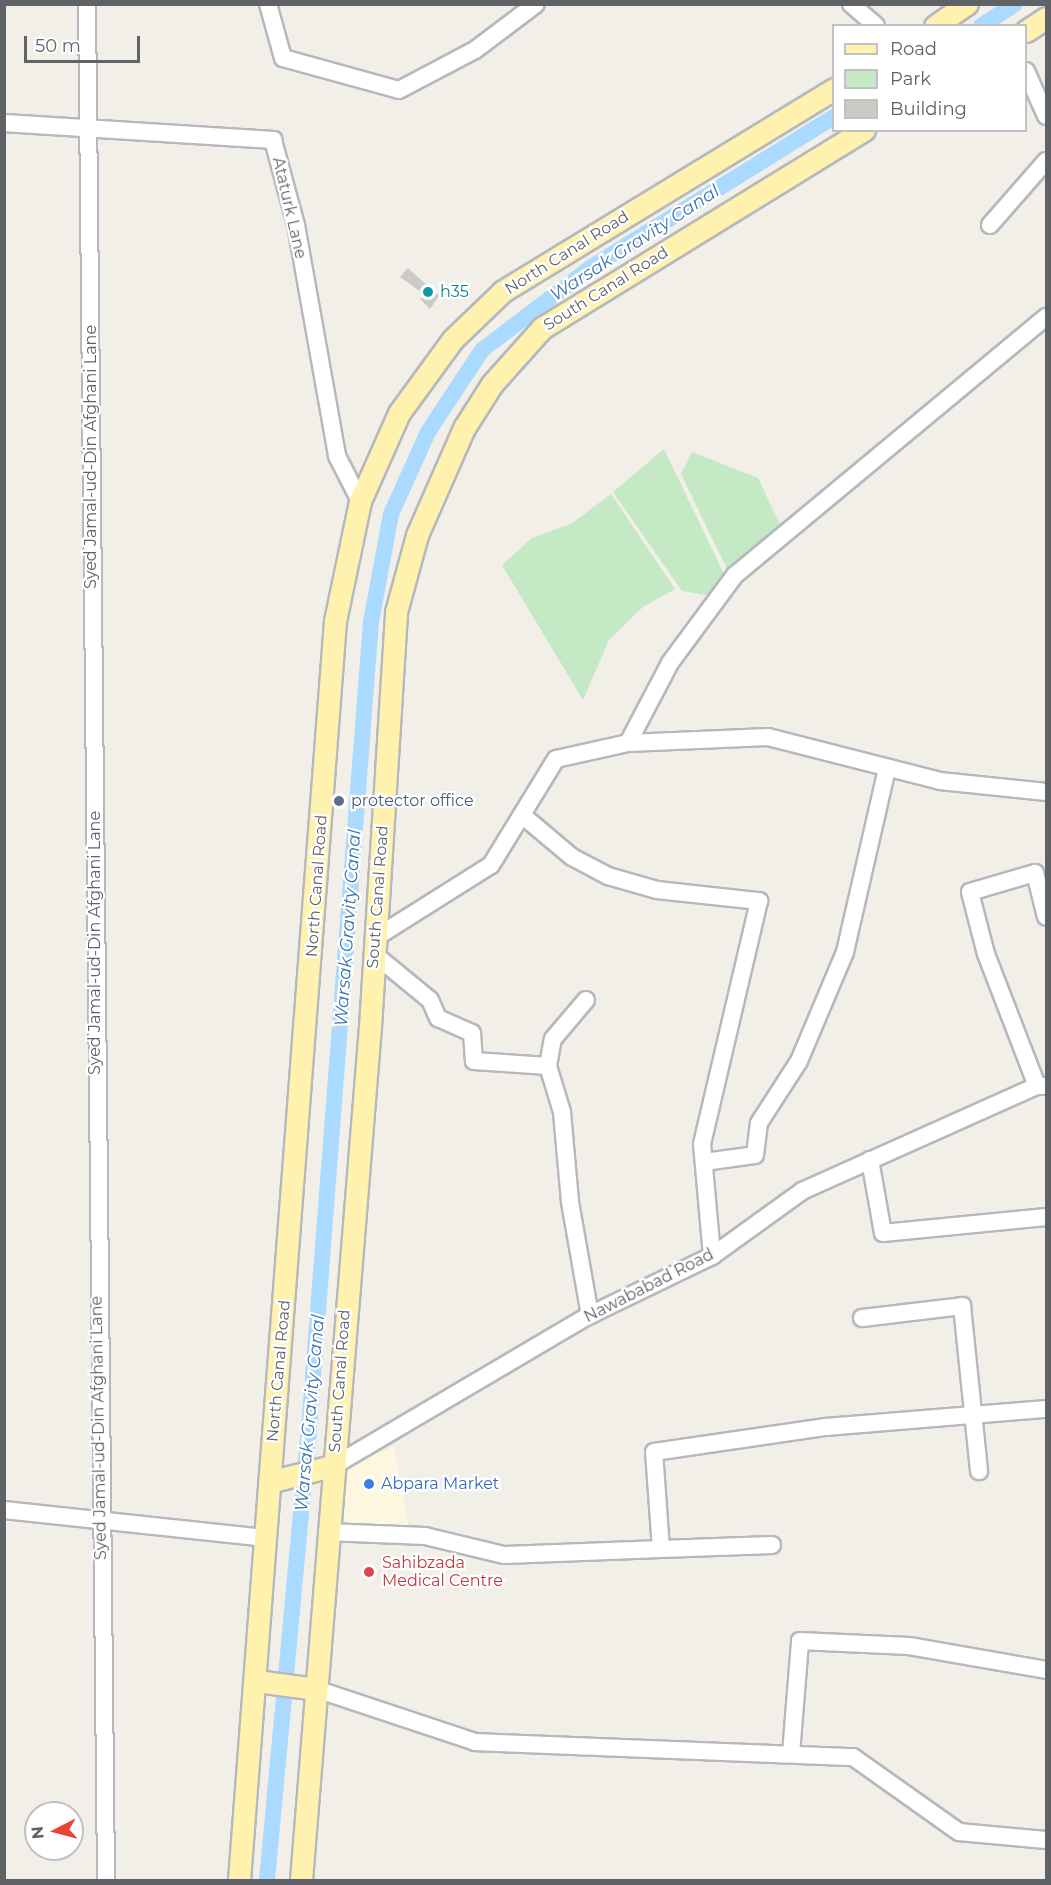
<!DOCTYPE html>
<html>
<head>
<meta charset="utf-8">
<style>
	body { margin:0 }
	#map { position:relative; width:1051px; height:1885px; overflow:hidden; background:#f1efe8; font-family:Montserrat,sans-serif }
	div>[style] { position:absolute }
	.commercial>* { inset:0; background:#fef7e0 }
	.green>* { inset:0; background:#c5e8c5 }
	.canal>* { height:16px; margin:-8px; padding:0 8px; transform-origin:8px; border-radius:8px; background:#aadaff }
	.building>* { inset:0; background:#cccac5 }
	.roads { filter:drop-shadow(2px 0 #b5b8bc) drop-shadow(-2px 0 #b5b8bc) drop-shadow(0 2px #b5b8bc) drop-shadow(0 -2px #b5b8bc) }
	.minor>* { height:16px; margin:-8px; padding:0 8px; transform-origin:8px; border-radius:8px; background:#fff }
	.major>* { height:21px; margin:-10.5px; padding:0 10.5px; transform-origin:10.5px; border-radius:10.5px; background:#fff2af }
	.dots>* { width:16px; height:16px; translate:-50% -50%; box-sizing:border-box; border:3px solid #fff; border-radius:50% }
	span { translate:-50% -50%; white-space:nowrap; text-align:center; line-height:1.15; -webkit-text-stroke:4.5px #fff; paint-order:stroke }
	.street-label { font-size:16px; color:#5f6368 }
	.culture-label { font-size:16px; color:#0d838f }
	.left { translate:0 -50%; text-align:left }
	.service-label { font-size:16px; color:#4e5e75 }
	.shop-label { font-size:16px; color:#366cbe }
	.health-label { font-size:16px; color:#be3a42 }
	.water-label { font-size:18px; color:#4174aa; font-style:italic }
	.frame { position:absolute; inset:0; border:6px solid #5f6368; pointer-events:none }
	.legend { position:absolute; left:832px; top:24px; width:195px; height:108px; box-sizing:border-box; background:#fff; border:2px solid #bfc1c3; margin:0; padding:8px 10px; list-style:none; font-size:18px; color:#5f6368 }
	.legend li { display:flex; align-items:center; gap:12px; height:30px }
	.legend b { width:30px; border:2px solid #bfc1c3 }
	.north { position:absolute; left:24px; top:1801px; width:60px; height:60px; box-sizing:border-box; background:#fff; border:2px solid #bfc1c3; border-radius:50%; rotate:264deg; font-size:16px; font-weight:700; line-height:24px; text-align:center; color:#5f6368 }
	.north::after { content:''; display:block; margin:auto; width:21px; height:27px; background:#ea4335; clip-path:polygon(50% 0,100% 100%,50% 72%,0 100%) }
	.scale { position:absolute; left:24px; top:36px; width:116px; height:27px; box-sizing:border-box; border:3px solid #5f6368; border-top:0; padding-left:8px; font-size:18px; line-height:21px; white-space:nowrap; color:#5f6368; -webkit-text-stroke:4px #fff; paint-order:stroke }
</style>
</head>
<body>
<div id="map">
	<div class="commercial">
		<div style="clip-path:polygon(394px 1446px,409px 1527px,330px 1529px,338px 1470px)"></div>
	</div>
	<div class="green">
		<div style="clip-path:polygon(664px 449px,724px 574px,712px 596px,682px 591px,613px 492px)"></div>
		<div style="clip-path:polygon(692px 452px,758px 478px,781px 527px,729px 573px,681px 474px)"></div>
		<div style="clip-path:polygon(611px 494px,675px 589px,643px 607px,609px 640px,583px 700px,502px 565px,532px 538px,571px 524px)"></div>
	</div>
	<div class="canal">
		<div style="left:981px;top:26px;width:40px;rotate:-32.9deg"></div>
		<div style="left:267px;top:1880px;width:440px;rotate:-84.7deg"></div>
		<div style="left:308px;top:1442px;width:822px;rotate:-85.61deg"></div>
		<div style="left:371px;top:622px;width:110px;rotate:-79.5deg"></div>
		<div style="left:391px;top:514px;width:90px;rotate:-65.7deg"></div>
		<div style="left:428px;top:432px;width:98px;rotate:-56.6deg"></div>
		<div style="left:482px;top:350px;width:136px;rotate:-37.2deg"></div>
		<div style="left:590px;top:268px;width:287px;rotate:-31.8deg"></div>
	</div>
	<div class="building">
		<div style="clip-path:polygon(408px 268px,439px 296px,430px 309px,420px 299px,425px 295px,400px 277px)"></div>
	</div>
	<div class="roads">
		<div class="minor">
			<div style="left:87px;top:4px;width:1876px;rotate:89.42deg"></div>
			<div style="left:268px;top:4px;width:56px;rotate:74.5deg"></div>
			<div style="left:283px;top:58px;width:120px;rotate:15.4deg"></div>
			<div style="left:399px;top:90px;width:86px;rotate:-27.8deg"></div>
			<div style="left:475px;top:50px;width:76px;rotate:-37deg"></div>
			<div style="left:851px;top:4px;width:33px;rotate:41deg"></div>
			<div style="left:1026px;top:71px;width:49px;rotate:66deg"></div>
			<div style="left:4px;top:123px;width:270px;rotate:3.6deg"></div>
			<div style="left:273px;top:140px;width:88px;rotate:74.9deg"></div>
			<div style="left:296px;top:225px;width:235px;rotate:79.9deg"></div>
			<div style="left:337px;top:456px;width:51px;rotate:62.9deg"></div>
			<div style="left:990px;top:225px;width:85px;rotate:-48.8deg"></div>
			<div style="left:1046px;top:317px;width:404px;rotate:140.3deg"></div>
			<div style="left:735px;top:575px;width:109px;rotate:126.5deg"></div>
			<div style="left:670px;top:663px;width:90px;rotate:117.7deg"></div>
			<div style="left:628px;top:743px;width:140px;rotate:-2.5deg"></div>
			<div style="left:768px;top:737px;width:178px;rotate:14.3deg"></div>
			<div style="left:940px;top:781px;width:107px;rotate:5.9deg"></div>
			<div style="left:522px;top:815px;width:65px;rotate:40deg"></div>
			<div style="left:572px;top:857px;width:41px;rotate:27.8deg"></div>
			<div style="left:608px;top:876px;width:51px;rotate:15.9deg"></div>
			<div style="left:657px;top:890px;width:103px;rotate:6.2deg"></div>
			<div style="left:759px;top:901px;width:250px;rotate:103.2deg"></div>
			<div style="left:702px;top:1144px;width:112px;rotate:84.9deg"></div>
			<div style="left:375px;top:938px;width:137px;rotate:-32.2deg"></div>
			<div style="left:491px;top:865px;width:124px;rotate:-58.5deg"></div>
			<div style="left:556px;top:759px;width:74px;rotate:-12.5deg"></div>
			<div style="left:374px;top:954px;width:72px;rotate:39.4deg"></div>
			<div style="left:430px;top:1000px;width:20px;rotate:66deg"></div>
			<div style="left:438px;top:1018px;width:37px;rotate:24deg"></div>
			<div style="left:472px;top:1033px;width:28px;rotate:86deg"></div>
			<div style="left:474px;top:1061px;width:74px;rotate:3.9deg"></div>
			<div style="left:548px;top:1066px;width:48px;rotate:73.1deg"></div>
			<div style="left:562px;top:1112px;width:90px;rotate:84.9deg"></div>
			<div style="left:570px;top:1202px;width:115px;rotate:80deg"></div>
			<div style="left:548px;top:1066px;width:27px;rotate:-80deg"></div>
			<div style="left:553px;top:1039px;width:51px;rotate:-49.8deg"></div>
			<div style="left:1037px;top:1086px;width:142px;rotate:-111.1deg"></div>
			<div style="left:986px;top:954px;width:64px;rotate:-104.5deg"></div>
			<div style="left:970px;top:892px;width:68px;rotate:-16.3deg"></div>
			<div style="left:1035px;top:873px;width:45px;rotate:76deg"></div>
			<div style="left:870px;top:1160px;width:74px;rotate:79.9deg"></div>
			<div style="left:883px;top:1233px;width:164px;rotate:-5.6deg"></div>
			<div style="left:704px;top:1162px;width:51px;rotate:-7.8deg"></div>
			<div style="left:755px;top:1155px;width:32px;rotate:-83deg"></div>
			<div style="left:759px;top:1123px;width:74px;rotate:-57.2deg"></div>
			<div style="left:799px;top:1061px;width:118px;rotate:-67.1deg"></div>
			<div style="left:845px;top:952px;width:189px;rotate:-77.1deg"></div>
			<div style="left:862px;top:1318px;width:101px;rotate:-6.8deg"></div>
			<div style="left:962px;top:1306px;width:166px;rotate:84.1deg"></div>
			<div style="left:335px;top:1465px;width:296px;rotate:-30.5deg"></div>
			<div style="left:590px;top:1315px;width:136px;rotate:-25.8deg"></div>
			<div style="left:712px;top:1256px;width:111px;rotate:-35.8deg"></div>
			<div style="left:802px;top:1191px;width:257px;rotate:-24.1deg"></div>
			<div style="left:1037px;top:1086px;width:9px"></div>
			<div style="left:4px;top:1510px;width:262px;rotate:6.1deg"></div>
			<div style="left:327px;top:1532px;width:98px;rotate:2.3deg"></div>
			<div style="left:425px;top:1536px;width:81px;rotate:13.5deg"></div>
			<div style="left:504px;top:1555px;width:157px;rotate:-2.2deg"></div>
			<div style="left:661px;top:1549px;width:97px;rotate:-94.1deg"></div>
			<div style="left:654px;top:1452px;width:174px;rotate:-8.3deg"></div>
			<div style="left:826px;top:1427px;width:221px;rotate:-4.7deg"></div>
			<div style="left:661px;top:1549px;width:111px;rotate:-2.1deg"></div>
			<div style="left:316px;top:1689px;width:168px;rotate:18.4deg"></div>
			<div style="left:475px;top:1742px;width:378px;rotate:2.3deg"></div>
			<div style="left:853px;top:1757px;width:130px;rotate:35.3deg"></div>
			<div style="left:959px;top:1832px;width:87px;rotate:5.3deg"></div>
			<div style="left:791px;top:1754px;width:113px;rotate:-85.4deg"></div>
			<div style="left:800px;top:1641px;width:109px;rotate:2.6deg"></div>
			<div style="left:909px;top:1646px;width:139px;rotate:9.9deg"></div>
		</div>
		<div class="major">
			<div style="left:935px;top:26px;width:39px;rotate:-35deg"></div>
			<div style="left:1026px;top:31px;width:24px;rotate:-33deg"></div>
			<div style="left:269px;top:1482px;width:68px;rotate:-14.4deg"></div>
			<div style="left:257px;top:1681px;width:60px;rotate:7.7deg"></div>
			<div style="left:239px;top:1880px;width:1263px;rotate:-85.64deg"></div>
			<div style="left:335px;top:621px;width:123px;rotate:-78.2deg"></div>
			<div style="left:360px;top:501px;width:96px;rotate:-66.1deg"></div>
			<div style="left:399px;top:413px;width:92px;rotate:-53.9deg"></div>
			<div style="left:453px;top:339px;width:69px;rotate:-43.8deg"></div>
			<div style="left:503px;top:291px;width:388px;rotate:-31.4deg"></div>
			<div style="left:301px;top:1880px;width:856px;rotate:-85.38deg"></div>
			<div style="left:370px;top:1027px;width:416px;rotate:-86.4deg"></div>
			<div style="left:396px;top:612px;width:80px;rotate:-74.7deg"></div>
			<div style="left:417px;top:535px;width:117px;rotate:-66.3deg"></div>
			<div style="left:464px;top:428px;width:52px;rotate:-57.5deg"></div>
			<div style="left:492px;top:384px;width:75px;rotate:-48.2deg"></div>
			<div style="left:542px;top:328px;width:378px;rotate:-31.6deg"></div>
		</div>
	</div>
	<div class="dots">
		<div style="left:428px;top:292px;background:#0f9aa8"></div>
		<div style="left:339px;top:801px;background:#5c6f8a"></div>
		<div style="left:369px;top:1484px;background:#3f7fe0"></div>
		<div style="left:369px;top:1572px;background:#e0444e"></div>
	</div>
	<div class="street-label">
		<span style="left:289px;top:208px;rotate:77deg">Ataturk Lane</span>
		<span style="left:567px;top:253px;rotate:-32deg">North Canal Road</span>
		<span style="left:606px;top:289px;rotate:-32deg">South Canal Road</span>
		<span style="left:91px;top:457px;rotate:-90deg">Syed Jamal-ud-Din Afghani Lane</span>
		<span style="left:317px;top:886px;rotate:-86deg">North Canal Road</span>
		<span style="left:378px;top:897px;rotate:-86deg">South Canal Road</span>
		<span style="left:95px;top:943px;rotate:-90deg">Syed Jamal-ud-Din Afghani Lane</span>
		<span style="left:649px;top:1286px;rotate:-27deg">Nawababad Road</span>
		<span style="left:279px;top:1371px;rotate:-85deg">North Canal Road</span>
		<span style="left:340px;top:1381px;rotate:-86deg">South Canal Road</span>
		<span style="left:99px;top:1428px;rotate:-91deg">Syed Jamal-ud-Din Afghani Lane</span>
	</div>
	<div class="culture-label">
		<span class="left" style="left:440px;top:292px">h35</span>
	</div>
	<div class="service-label">
		<span class="left" style="left:351px;top:801px">protector office</span>
	</div>
	<div class="shop-label">
		<span class="left" style="left:381px;top:1484px">Abpara Market</span>
	</div>
	<div class="health-label">
		<span class="left" style="left:382px;top:1572px">Sahibzada<br>Medical Centre</span>
	</div>
	<div class="water-label">
		<span style="left:635px;top:243px;rotate:-33deg">Warsak Gravity Canal</span>
		<span style="left:348px;top:928px;rotate:-86deg">Warsak Gravity Canal</span>
		<span style="left:310px;top:1413px;rotate:-85deg">Warsak Gravity Canal</span>
	</div>
	<div class="frame"></div>
	<ul class="legend">
	<li><b style="height:8px;background:#fff2af"></b>Road</li>
	<li><b style="height:16px;background:#c5e8c5"></b>Park</li>
	<li><b style="height:16px;background:#cccac5"></b>Building</li>
	</ul>
	<div class="north">N</div>
	<div class="scale">50 m</div>
</div>
</body>
</html>
